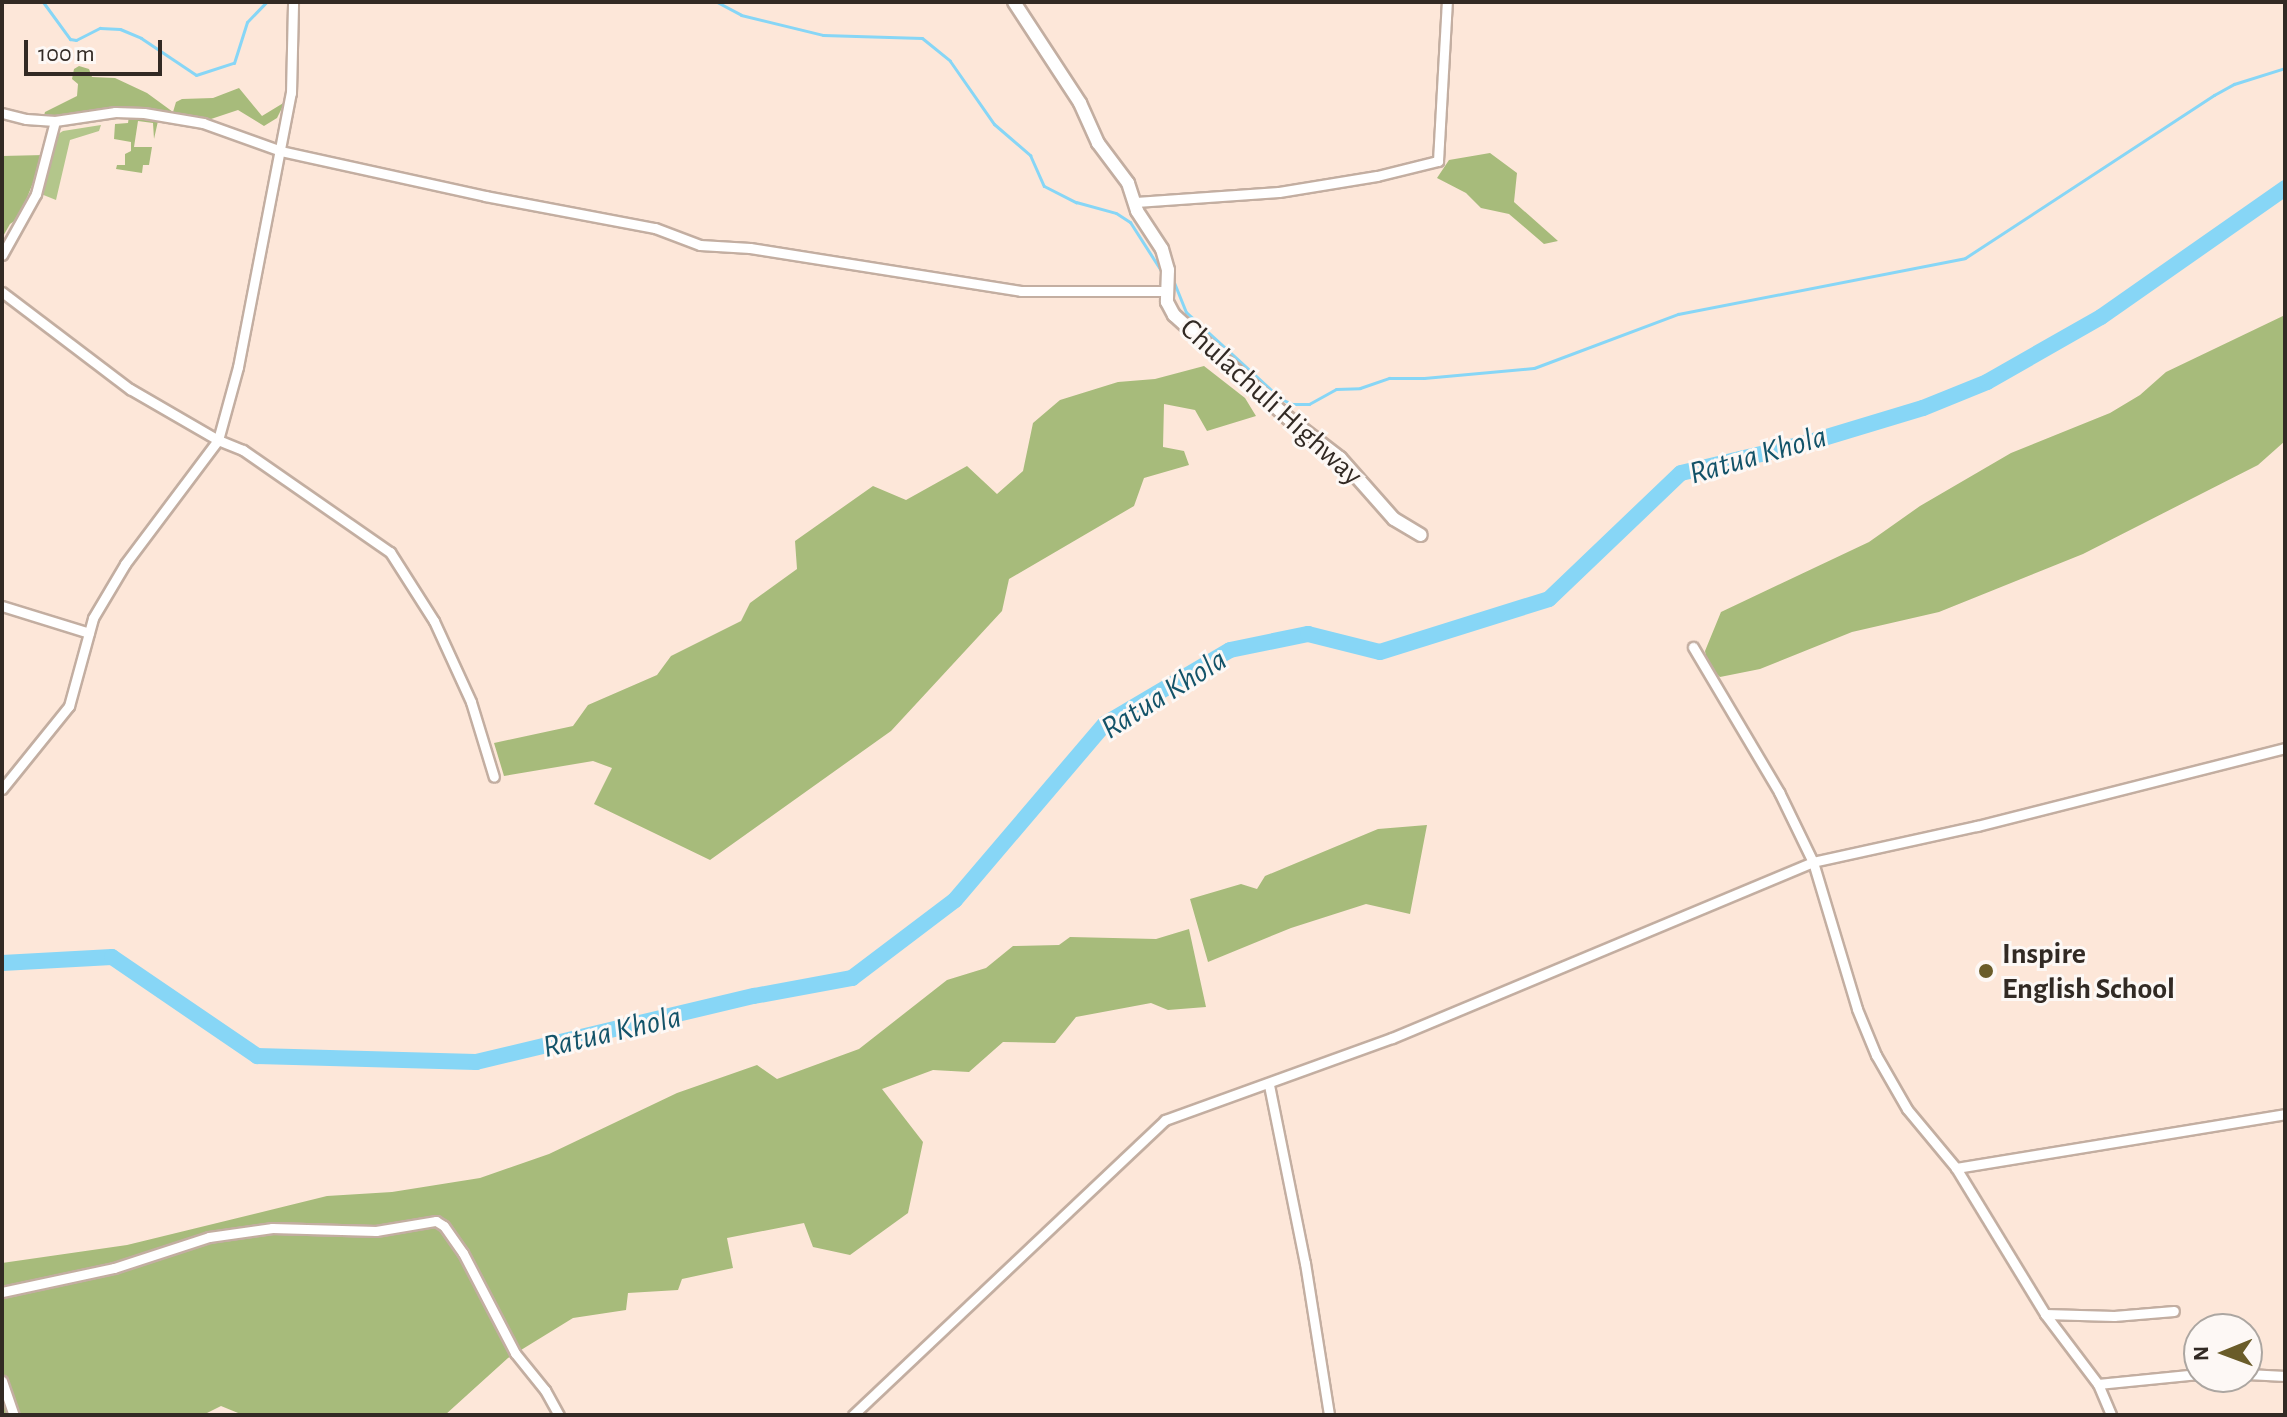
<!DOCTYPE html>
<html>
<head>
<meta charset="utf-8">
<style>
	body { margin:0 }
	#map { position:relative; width:2287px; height:1417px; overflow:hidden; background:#fde7d9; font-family:"Alegreya Sans",sans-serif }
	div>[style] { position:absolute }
	.green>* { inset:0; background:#b3c68b }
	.forest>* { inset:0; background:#a7bb7b }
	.stream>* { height:3px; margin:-1.5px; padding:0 1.5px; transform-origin:1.5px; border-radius:1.5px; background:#87d6f6 }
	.river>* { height:16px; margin:-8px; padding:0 8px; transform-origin:8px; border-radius:8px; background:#87d6f6 }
	.roads { filter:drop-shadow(2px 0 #c3aea1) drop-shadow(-2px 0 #c3aea1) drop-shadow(0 2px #c3aea1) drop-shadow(0 -2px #c3aea1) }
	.street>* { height:9px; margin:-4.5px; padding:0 4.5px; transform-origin:4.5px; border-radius:4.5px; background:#fff }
	.secondary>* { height:12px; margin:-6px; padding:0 6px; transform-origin:6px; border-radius:6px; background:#fff }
	.dots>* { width:22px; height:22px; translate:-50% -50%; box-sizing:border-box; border:4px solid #fdf8f5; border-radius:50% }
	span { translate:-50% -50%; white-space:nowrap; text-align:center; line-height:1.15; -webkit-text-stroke:6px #fdf8f5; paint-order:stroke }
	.street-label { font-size:30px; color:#322a24 }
	.poi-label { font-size:30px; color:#322a24; font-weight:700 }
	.left { translate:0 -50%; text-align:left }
	.water-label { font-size:32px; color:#135369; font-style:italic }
	.frame { position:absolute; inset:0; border:4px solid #322a24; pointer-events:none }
	.north { position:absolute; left:2183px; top:1313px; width:80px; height:80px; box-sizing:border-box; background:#fdf8f5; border:2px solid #aca6a1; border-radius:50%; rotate:269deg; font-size:22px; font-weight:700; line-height:32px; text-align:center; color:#322a24 }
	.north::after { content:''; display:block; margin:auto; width:28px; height:36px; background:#6a5c29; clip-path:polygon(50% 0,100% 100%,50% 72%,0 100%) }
	.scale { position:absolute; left:24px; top:40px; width:138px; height:36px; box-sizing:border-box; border:4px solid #322a24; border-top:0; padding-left:10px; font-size:24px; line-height:28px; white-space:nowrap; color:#322a24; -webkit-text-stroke:6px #fdf8f5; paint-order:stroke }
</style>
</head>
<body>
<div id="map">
	<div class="green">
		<div style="clip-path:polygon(101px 125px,99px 131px,70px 140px,56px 200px,41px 194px,55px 136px,63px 131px)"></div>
	</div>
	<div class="forest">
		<div style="clip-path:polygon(79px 66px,89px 69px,92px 77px,115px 78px,147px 93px,173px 112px,176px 102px,182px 99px,213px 98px,239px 88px,262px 116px,285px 102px,277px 118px,264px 126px,238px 110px,208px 120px,134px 108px,84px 111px,43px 119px,45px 112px,77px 96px,78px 84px,72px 79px,74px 69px)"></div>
		<div style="clip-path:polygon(129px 116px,158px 121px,154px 139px,153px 123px,138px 121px,134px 147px,152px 147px,149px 165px,143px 165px,142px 173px,116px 169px,117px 165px,125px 165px,125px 154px,131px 151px,131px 142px,114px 139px,115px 124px,128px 123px)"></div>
		<div style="clip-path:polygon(1490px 153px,1517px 173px,1514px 202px,1558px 241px,1544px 244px,1509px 214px,1481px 208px,1466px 193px,1437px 178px,1449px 160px)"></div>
		<div style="clip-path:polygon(44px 155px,19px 218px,10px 224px,2px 238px,2px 156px)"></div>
		<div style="clip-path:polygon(2285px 315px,2285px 441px,2258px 465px,2083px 554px,1939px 612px,1852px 632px,1760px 669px,1720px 677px,1708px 667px,1705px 651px,1721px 612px,1869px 542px,1920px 506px,2011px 453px,2110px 413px,2140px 395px,2166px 372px)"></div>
		<div style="clip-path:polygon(1204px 366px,1245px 398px,1256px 416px,1207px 431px,1195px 410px,1164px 404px,1163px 447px,1184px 451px,1189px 465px,1144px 478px,1134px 506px,1009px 579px,1002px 611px,891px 731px,710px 860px,594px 804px,612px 768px,593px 761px,504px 776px,494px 743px,573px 726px,588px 705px,657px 675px,671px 656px,741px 621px,750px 603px,797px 569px,795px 541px,873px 486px,906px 500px,967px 466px,997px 494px,1023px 471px,1033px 423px,1060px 400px,1118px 382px,1155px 379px)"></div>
		<div style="clip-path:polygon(1427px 825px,1410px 914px,1366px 904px,1291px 928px,1208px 962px,1190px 899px,1241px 884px,1257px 889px,1265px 876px,1378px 829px)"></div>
		<div style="clip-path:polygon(1189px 929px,1206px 1007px,1168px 1010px,1151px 1003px,1076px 1017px,1055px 1043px,1003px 1042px,969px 1072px,933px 1070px,882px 1089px,923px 1142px,908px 1213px,850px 1255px,813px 1247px,804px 1223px,727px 1238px,733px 1268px,682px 1279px,678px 1290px,628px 1293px,626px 1310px,573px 1318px,508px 1358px,445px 1415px,243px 1415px,221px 1406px,203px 1415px,2px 1415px,2px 1263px,127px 1245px,327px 1196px,392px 1192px,480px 1178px,549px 1154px,677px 1093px,757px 1065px,777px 1079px,859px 1049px,947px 980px,986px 968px,1013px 946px,1059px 945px,1070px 937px,1156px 939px)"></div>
	</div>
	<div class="stream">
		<div style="left:43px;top:2px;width:46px;rotate:53.9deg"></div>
		<div style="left:70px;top:39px;width:6px;rotate:9deg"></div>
		<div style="left:76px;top:40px;width:27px;rotate:-27deg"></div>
		<div style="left:100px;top:28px;width:20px;rotate:3deg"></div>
		<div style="left:120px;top:29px;width:23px;rotate:23deg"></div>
		<div style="left:141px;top:38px;width:66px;rotate:33.9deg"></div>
		<div style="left:196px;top:75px;width:40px;rotate:-18deg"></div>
		<div style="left:234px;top:63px;width:43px;rotate:-72.4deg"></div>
		<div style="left:247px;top:22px;width:28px;rotate:-46deg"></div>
		<div style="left:717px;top:2px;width:27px;rotate:28deg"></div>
		<div style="left:741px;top:15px;width:84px;rotate:13.7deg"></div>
		<div style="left:823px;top:35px;width:99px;rotate:1.7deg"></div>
		<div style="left:922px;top:38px;width:36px;rotate:39deg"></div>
		<div style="left:950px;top:61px;width:77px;rotate:55.1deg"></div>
		<div style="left:994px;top:124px;width:48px;rotate:40.7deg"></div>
		<div style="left:1030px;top:155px;width:34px;rotate:66deg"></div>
		<div style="left:1044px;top:186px;width:36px;rotate:27deg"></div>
		<div style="left:1076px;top:202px;width:41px;rotate:15.4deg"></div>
		<div style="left:1116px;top:213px;width:17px;rotate:33deg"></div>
		<div style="left:1130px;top:222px;width:59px;rotate:57.4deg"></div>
		<div style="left:1173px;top:280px;width:35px;rotate:68deg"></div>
		<div style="left:1186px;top:312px;width:129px;rotate:42.5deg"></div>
		<div style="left:1281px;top:399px;width:12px;rotate:24deg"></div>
		<div style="left:1292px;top:404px;width:17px"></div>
		<div style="left:1309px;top:404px;width:31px;rotate:-29deg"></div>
		<div style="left:1336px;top:389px;width:24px;rotate:-2deg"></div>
		<div style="left:1360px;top:388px;width:31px;rotate:-19deg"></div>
		<div style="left:1389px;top:378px;width:35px"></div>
		<div style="left:1424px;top:378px;width:110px;rotate:-5.2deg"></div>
		<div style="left:1534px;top:368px;width:154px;rotate:-20.6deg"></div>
		<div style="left:1678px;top:314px;width:292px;rotate:-11deg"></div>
		<div style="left:1965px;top:258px;width:298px;rotate:-33.2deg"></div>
		<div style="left:2214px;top:95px;width:23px;rotate:-29deg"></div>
		<div style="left:2234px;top:84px;width:53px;rotate:-17.4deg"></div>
	</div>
	<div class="river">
		<div style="left:2px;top:963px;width:110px;rotate:-3.1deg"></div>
		<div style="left:112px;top:957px;width:176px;rotate:34.3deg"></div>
		<div style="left:257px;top:1056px;width:219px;rotate:1.6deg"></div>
		<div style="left:476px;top:1062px;width:286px;rotate:-13.4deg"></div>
		<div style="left:754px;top:996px;width:100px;rotate:-10.4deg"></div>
		<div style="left:852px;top:978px;width:129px;rotate:-37.1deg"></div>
		<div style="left:955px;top:900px;width:231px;rotate:-49.6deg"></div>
		<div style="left:1105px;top:724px;width:145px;rotate:-30.6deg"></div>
		<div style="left:1230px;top:650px;width:80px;rotate:-11.6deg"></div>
		<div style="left:1308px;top:634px;width:74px;rotate:14deg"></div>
		<div style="left:1380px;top:652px;width:177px;rotate:-17.4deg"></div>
		<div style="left:1549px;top:599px;width:182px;rotate:-43.7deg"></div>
		<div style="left:1681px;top:473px;width:130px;rotate:-13.4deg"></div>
		<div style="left:1807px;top:443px;width:121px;rotate:-16.8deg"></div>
		<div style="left:1923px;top:408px;width:69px;rotate:-22.1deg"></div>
		<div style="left:1987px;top:382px;width:131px;rotate:-29.7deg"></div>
		<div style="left:2101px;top:317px;width:225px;rotate:-35deg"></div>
	</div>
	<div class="roads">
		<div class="street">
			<div style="left:2px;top:113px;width:25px;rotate:14deg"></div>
			<div style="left:26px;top:119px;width:29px;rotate:4deg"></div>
			<div style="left:55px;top:121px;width:61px;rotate:-8.5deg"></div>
			<div style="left:115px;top:112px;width:29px;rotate:2deg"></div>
			<div style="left:144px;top:113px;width:60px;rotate:9.6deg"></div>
			<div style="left:203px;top:123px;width:83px;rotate:19.7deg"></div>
			<div style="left:281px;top:151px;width:209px;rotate:12.4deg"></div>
			<div style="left:485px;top:196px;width:173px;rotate:10.7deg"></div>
			<div style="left:655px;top:228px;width:48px;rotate:20.7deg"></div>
			<div style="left:700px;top:245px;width:50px;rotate:3.4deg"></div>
			<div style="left:750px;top:248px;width:274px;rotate:9deg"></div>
			<div style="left:1021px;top:291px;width:144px"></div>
			<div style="left:1136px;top:202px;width:143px;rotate:-4deg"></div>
			<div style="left:1279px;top:192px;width:99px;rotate:-9.3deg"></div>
			<div style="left:1377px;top:176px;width:63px;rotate:-13.8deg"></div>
			<div style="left:1438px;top:161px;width:159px;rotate:-86.8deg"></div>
			<div style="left:2px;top:255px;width:70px;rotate:-60.9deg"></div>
			<div style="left:36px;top:194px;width:75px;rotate:-75.4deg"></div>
			<div style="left:2px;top:292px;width:161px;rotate:37.2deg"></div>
			<div style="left:130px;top:389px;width:102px;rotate:30.1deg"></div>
			<div style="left:218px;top:440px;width:27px;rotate:22deg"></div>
			<div style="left:243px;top:450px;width:179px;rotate:34.8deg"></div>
			<div style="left:390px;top:552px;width:82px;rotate:57.5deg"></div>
			<div style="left:434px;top:621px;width:89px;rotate:65.4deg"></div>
			<div style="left:471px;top:702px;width:78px;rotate:73deg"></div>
			<div style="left:2px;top:606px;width:91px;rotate:17.2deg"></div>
			<div style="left:1693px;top:647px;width:169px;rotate:59.3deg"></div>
			<div style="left:1779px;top:792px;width:78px;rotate:64.1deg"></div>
			<div style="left:1813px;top:862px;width:153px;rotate:73.3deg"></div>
			<div style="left:1857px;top:1009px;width:50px;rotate:67.6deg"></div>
			<div style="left:1876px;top:1055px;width:62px;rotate:60.1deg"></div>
			<div style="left:1907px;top:1109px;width:77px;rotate:50.3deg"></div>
			<div style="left:1956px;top:1168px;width:171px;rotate:58.6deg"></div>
			<div style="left:2045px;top:1314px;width:88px;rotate:52.9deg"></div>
			<div style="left:2098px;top:1384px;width:34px;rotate:67deg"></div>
			<div style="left:2px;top:789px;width:107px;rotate:-51.1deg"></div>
			<div style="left:69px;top:706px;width:91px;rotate:-74.7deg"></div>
			<div style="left:93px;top:618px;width:63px;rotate:-59.3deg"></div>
			<div style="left:125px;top:564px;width:155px;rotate:-53.1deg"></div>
			<div style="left:218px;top:440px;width:76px;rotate:-74.7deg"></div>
			<div style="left:238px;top:367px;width:279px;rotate:-79.1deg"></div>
			<div style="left:291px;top:93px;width:91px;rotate:-88.7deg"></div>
			<div style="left:1269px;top:1085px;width:182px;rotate:78.6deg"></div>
			<div style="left:1305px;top:1263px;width:154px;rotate:81deg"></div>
			<div style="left:1956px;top:1168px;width:333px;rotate:-9.3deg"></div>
			<div style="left:2px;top:1292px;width:115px;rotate:-12.1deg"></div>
			<div style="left:114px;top:1268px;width:100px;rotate:-18.1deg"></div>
			<div style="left:209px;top:1237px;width:64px;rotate:-8.1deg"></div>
			<div style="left:272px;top:1228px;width:104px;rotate:1.7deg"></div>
			<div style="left:376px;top:1231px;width:61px;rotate:-9.5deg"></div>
			<div style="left:436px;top:1221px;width:9px;rotate:32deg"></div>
			<div style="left:444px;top:1226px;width:33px;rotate:55deg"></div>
			<div style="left:463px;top:1253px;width:113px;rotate:62.5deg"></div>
			<div style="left:515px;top:1353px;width:48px;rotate:51deg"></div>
			<div style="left:545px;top:1390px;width:29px;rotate:61deg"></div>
			<div style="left:2045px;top:1314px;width:69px;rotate:1.7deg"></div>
			<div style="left:2114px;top:1316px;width:60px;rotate:-4.8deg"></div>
			<div style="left:2247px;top:1374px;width:38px;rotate:3deg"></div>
			<div style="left:2px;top:1381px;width:36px;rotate:71deg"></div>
			<div style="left:2098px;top:1384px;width:101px;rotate:-5.7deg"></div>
			<div style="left:853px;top:1415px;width:429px;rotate:-43.4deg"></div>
			<div style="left:1165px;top:1120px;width:241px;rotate:-19.9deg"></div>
			<div style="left:1392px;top:1038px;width:456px;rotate:-22.7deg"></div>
			<div style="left:1813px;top:862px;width:168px;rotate:-12.4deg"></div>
			<div style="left:1977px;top:826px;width:318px;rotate:-14.2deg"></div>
		</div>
		<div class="secondary">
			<div style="left:1014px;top:2px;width:121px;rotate:56.8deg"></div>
			<div style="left:1080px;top:103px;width:44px;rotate:65.8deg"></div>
			<div style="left:1098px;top:143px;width:50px;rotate:53.1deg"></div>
			<div style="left:1128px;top:183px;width:29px;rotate:72deg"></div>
			<div style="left:1137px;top:211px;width:45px;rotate:56.7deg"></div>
			<div style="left:1162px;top:249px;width:22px;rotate:74deg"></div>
			<div style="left:1168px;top:270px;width:32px;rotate:92deg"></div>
			<div style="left:1167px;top:302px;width:15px;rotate:62deg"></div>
			<div style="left:1174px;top:315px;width:154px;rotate:42.1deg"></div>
			<div style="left:1288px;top:418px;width:66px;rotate:37.6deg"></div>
			<div style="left:1340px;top:458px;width:81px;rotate:48.5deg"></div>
			<div style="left:1394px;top:519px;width:31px;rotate:31deg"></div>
		</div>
	</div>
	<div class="dots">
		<div style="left:1986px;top:971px;background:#6a5c29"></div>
	</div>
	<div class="street-label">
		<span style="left:1271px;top:402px;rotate:42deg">Chulachuli Highway</span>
	</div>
	<div class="poi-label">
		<span class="left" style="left:2002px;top:971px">Inspire<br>English School</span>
	</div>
	<div class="water-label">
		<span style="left:1758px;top:455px;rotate:-16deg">Ratua Khola</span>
		<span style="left:1164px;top:694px;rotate:-32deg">Ratua Khola</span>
		<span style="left:612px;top:1032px;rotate:-13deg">Ratua Khola</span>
	</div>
	<div class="frame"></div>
	<div class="north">N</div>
	<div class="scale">100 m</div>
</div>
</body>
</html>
